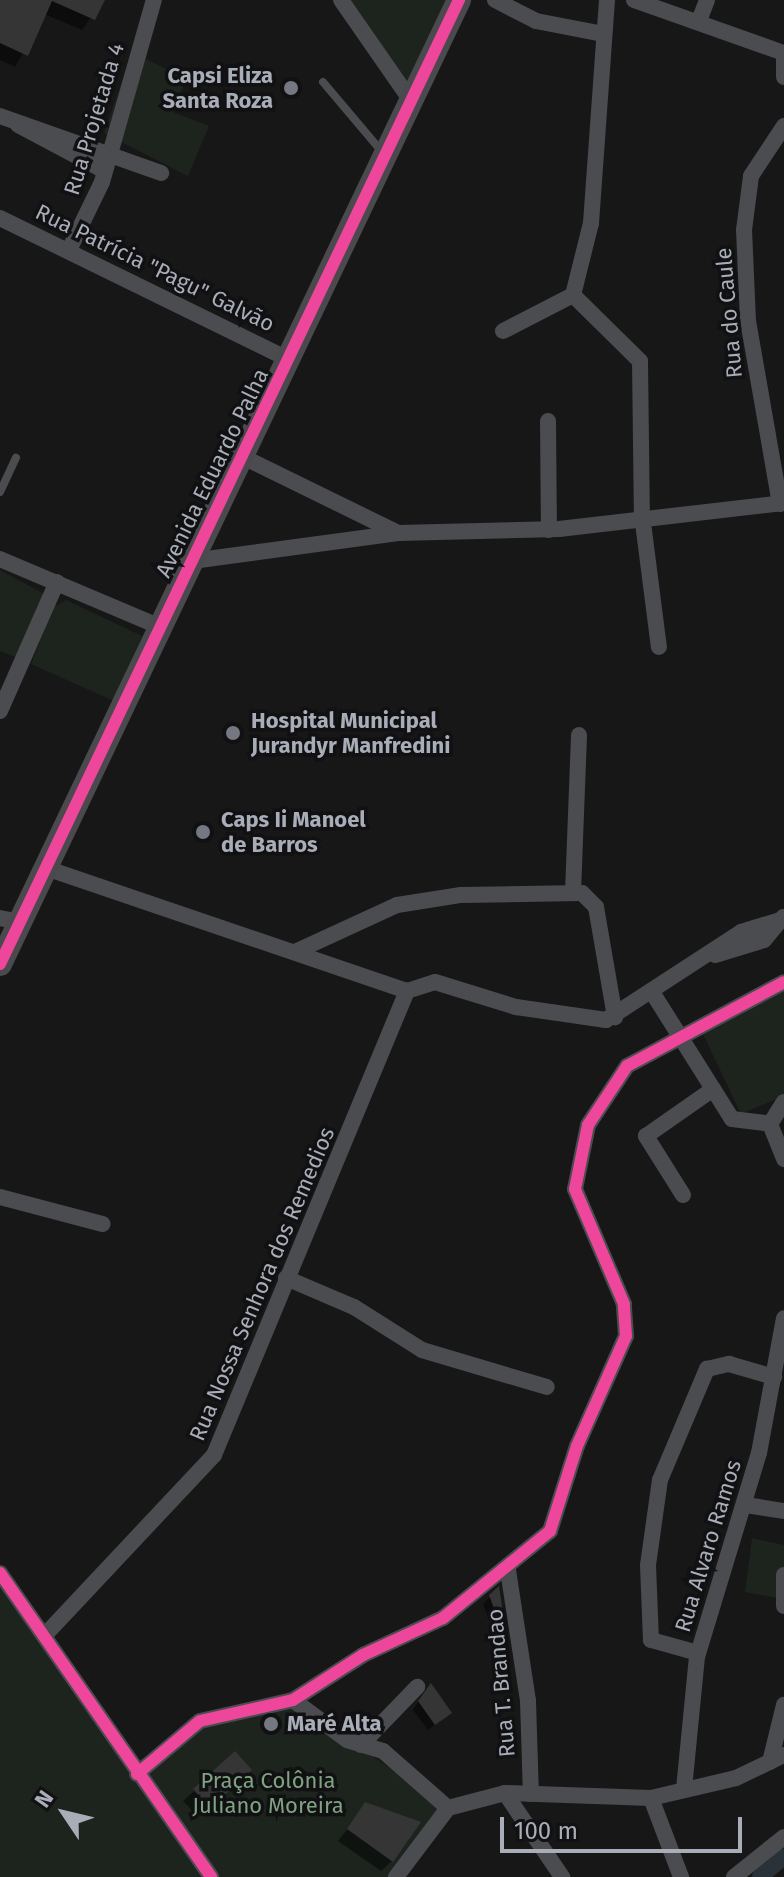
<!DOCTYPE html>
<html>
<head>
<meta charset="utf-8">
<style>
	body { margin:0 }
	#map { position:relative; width:784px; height:1877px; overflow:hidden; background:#171717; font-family:"Fira Sans",sans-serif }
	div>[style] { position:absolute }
	.green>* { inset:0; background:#1d241e }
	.shadow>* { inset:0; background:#0007 }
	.canal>* { height:16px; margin:-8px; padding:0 8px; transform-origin:8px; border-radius:8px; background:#2a3239 }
	.building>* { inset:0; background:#353536 }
	.lane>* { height:8px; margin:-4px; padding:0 4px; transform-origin:4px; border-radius:4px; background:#4b4c50 }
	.street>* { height:16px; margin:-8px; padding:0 8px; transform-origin:8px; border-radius:8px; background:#4b4c50 }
	.secondary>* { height:24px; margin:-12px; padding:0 12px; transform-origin:12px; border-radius:12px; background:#4a4a4e }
	.cycleway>* { height:12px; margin:-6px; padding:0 6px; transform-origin:6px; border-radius:6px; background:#ed469a }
	.dots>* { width:22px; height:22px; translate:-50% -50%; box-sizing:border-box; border:4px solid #111113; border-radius:50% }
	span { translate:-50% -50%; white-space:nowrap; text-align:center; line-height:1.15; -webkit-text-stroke:7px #111113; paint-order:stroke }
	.poi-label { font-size:22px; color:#a8adb8; font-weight:700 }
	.right { translate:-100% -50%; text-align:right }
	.left { translate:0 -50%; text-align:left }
	.street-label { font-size:22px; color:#a8adb8 }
	.park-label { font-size:22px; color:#7fa381 }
	.north { position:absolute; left:24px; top:1773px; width:80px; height:80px; -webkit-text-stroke:6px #111113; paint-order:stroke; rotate:305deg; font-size:22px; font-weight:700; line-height:32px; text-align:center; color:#a8adb8 }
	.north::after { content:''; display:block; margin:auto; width:28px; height:36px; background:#a8adb8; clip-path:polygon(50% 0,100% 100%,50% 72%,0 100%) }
	.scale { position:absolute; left:500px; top:1817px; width:242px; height:36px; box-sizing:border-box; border:4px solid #a8adb8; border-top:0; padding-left:10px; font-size:24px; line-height:28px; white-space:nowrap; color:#a8adb8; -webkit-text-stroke:6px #111113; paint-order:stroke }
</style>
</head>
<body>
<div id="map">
	<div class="green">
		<div style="clip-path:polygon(343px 0,452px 0,408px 86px)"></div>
		<div style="clip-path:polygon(132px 52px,186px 79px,173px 112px,209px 126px,188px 176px,104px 133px)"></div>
		<div style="clip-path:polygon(0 570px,44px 594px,18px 658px,0 651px)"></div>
		<div style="clip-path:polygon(66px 600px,142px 636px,114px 701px,31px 664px,54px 607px)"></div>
		<div style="clip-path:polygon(784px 991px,784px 1096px,741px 1114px,701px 1030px)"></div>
		<div style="clip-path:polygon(752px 1538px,784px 1545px,784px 1599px,745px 1592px)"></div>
		<div style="clip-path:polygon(0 1573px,211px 1877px,0 1877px)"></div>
		<div style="clip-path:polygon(292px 1701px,448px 1808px,392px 1877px,215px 1877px,139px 1774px,201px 1725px)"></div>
	</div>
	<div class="shadow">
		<div style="clip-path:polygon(0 0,103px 0,82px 30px,44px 14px,15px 67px,0 60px)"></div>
		<div style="clip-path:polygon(490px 1597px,501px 1612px,489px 1620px,483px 1604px)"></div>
		<div style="clip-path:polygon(424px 1693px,449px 1713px,428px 1730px,413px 1710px)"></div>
		<div style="clip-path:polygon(235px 1754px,239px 1780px,198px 1817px,183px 1801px)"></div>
		<div style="clip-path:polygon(366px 1805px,392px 1861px,381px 1871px,338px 1841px)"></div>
	</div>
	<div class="canal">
		<div style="left:760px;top:1877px;width:31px;rotate:-40deg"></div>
	</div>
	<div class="building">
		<div style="clip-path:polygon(0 0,105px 0,95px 20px,52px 1px,28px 56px,0 43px)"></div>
		<div style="clip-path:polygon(499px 1586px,503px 1613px,496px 1614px,489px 1595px)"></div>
		<div style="clip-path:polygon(431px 1683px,452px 1713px,435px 1725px,418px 1701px)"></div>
		<div style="clip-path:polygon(235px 1751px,252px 1770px,210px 1808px,193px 1789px)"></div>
		<div style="clip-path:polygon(365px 1802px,421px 1822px,393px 1862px,347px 1829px)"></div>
	</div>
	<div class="lane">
		<div style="left:323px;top:82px;width:93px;rotate:49.8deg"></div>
		<div style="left:0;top:492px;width:38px;rotate:-65deg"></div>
	</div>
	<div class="street">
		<div style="left:341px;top:0;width:119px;rotate:55.2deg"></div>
		<div style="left:495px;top:0;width:46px;rotate:27.1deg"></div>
		<div style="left:536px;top:21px;width:68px;rotate:11deg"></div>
		<div style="left:607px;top:0;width:224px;rotate:94.1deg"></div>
		<div style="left:591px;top:223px;width:74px;rotate:104deg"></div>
		<div style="left:573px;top:295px;width:94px;rotate:44.6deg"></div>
		<div style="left:640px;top:361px;width:154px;rotate:89.3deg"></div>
		<div style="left:642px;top:515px;width:133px;rotate:82.7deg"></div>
		<div style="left:634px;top:0;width:159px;rotate:19.5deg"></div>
		<div style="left:699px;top:21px;width:22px;rotate:-69deg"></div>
		<div style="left:784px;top:55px;width:22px;rotate:90deg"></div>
		<div style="left:0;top:116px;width:171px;rotate:19.5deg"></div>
		<div style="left:18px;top:125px;width:98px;rotate:27.9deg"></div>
		<div style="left:0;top:218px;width:323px;rotate:26.1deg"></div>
		<div style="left:70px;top:248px;width:73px;rotate:-64.1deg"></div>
		<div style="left:102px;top:182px;width:189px;rotate:-74.1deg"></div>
		<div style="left:503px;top:331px;width:79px;rotate:-27.2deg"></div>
		<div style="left:548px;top:421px;width:109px;rotate:89.5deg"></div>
		<div style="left:241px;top:456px;width:175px;rotate:26.1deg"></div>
		<div style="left:780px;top:504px;width:186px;rotate:-99.9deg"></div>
		<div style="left:748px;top:321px;width:91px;rotate:-92.5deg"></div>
		<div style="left:744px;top:230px;width:54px;rotate:-82.6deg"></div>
		<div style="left:751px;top:176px;width:60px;rotate:-56.6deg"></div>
		<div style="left:0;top:559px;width:174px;rotate:23deg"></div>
		<div style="left:192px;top:561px;width:208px;rotate:-7.7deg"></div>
		<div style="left:398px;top:533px;width:161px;rotate:-1.4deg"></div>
		<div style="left:559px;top:529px;width:226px;rotate:-6.6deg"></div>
		<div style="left:0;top:711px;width:141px;rotate:-66.2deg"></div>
		<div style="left:573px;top:892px;width:157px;rotate:-87.8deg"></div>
		<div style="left:0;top:918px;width:21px;rotate:11deg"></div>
		<div style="left:297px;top:951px;width:110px;rotate:-24.7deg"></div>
		<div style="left:397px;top:905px;width:65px;rotate:-8.9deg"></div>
		<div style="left:461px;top:895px;width:121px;rotate:-0.9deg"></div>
		<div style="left:582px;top:893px;width:20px;rotate:45deg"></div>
		<div style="left:596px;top:907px;width:112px;rotate:80.2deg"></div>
		<div style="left:715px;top:955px;width:51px;rotate:-17deg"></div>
		<div style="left:764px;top:940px;width:30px;rotate:-50deg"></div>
		<div style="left:407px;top:991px;width:29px;rotate:-18deg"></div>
		<div style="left:435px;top:982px;width:85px;rotate:17.2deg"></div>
		<div style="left:516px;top:1007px;width:91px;rotate:8.2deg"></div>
		<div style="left:606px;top:1020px;width:161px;rotate:-33.1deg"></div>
		<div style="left:741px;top:932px;width:39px;rotate:-17deg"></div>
		<div style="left:652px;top:992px;width:150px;rotate:57.8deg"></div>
		<div style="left:732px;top:1119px;width:38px;rotate:7deg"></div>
		<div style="left:770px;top:1124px;width:38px;rotate:68deg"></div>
		<div style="left:770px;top:1124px;width:26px;rotate:-58deg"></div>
		<div style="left:683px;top:1195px;width:70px;rotate:-122.1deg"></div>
		<div style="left:646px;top:1136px;width:82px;rotate:-35deg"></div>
		<div style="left:0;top:1197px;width:106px;rotate:14.8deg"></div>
		<div style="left:286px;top:1278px;width:74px;rotate:23.1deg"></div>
		<div style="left:354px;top:1307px;width:80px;rotate:32.3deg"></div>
		<div style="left:422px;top:1350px;width:130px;rotate:16.5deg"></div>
		<div style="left:746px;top:1505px;width:38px;rotate:9deg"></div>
		<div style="left:508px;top:1570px;width:133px;rotate:81.3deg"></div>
		<div style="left:528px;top:1701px;width:93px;rotate:88.2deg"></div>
		<div style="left:0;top:1573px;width:370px;rotate:55.2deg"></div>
		<div style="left:784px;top:1575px;width:31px;rotate:90deg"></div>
		<div style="left:45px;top:1635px;width:247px;rotate:-46.8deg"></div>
		<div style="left:214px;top:1455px;width:503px;rotate:-67.42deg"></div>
		<div style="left:407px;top:991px;width:381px;rotate:-161.2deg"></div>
		<div style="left:698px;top:1653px;width:49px;rotate:-164.5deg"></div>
		<div style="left:651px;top:1640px;width:75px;rotate:-92.3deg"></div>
		<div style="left:648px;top:1565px;width:86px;rotate:-82deg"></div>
		<div style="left:660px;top:1480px;width:121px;rotate:-67.1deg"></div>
		<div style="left:707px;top:1369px;width:23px;rotate:-13deg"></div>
		<div style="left:729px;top:1364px;width:47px;rotate:16.1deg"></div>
		<div style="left:293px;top:1700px;width:67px;rotate:36.5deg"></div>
		<div style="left:347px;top:1740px;width:38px;rotate:17deg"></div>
		<div style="left:383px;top:1751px;width:86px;rotate:41.2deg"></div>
		<div style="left:361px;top:1745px;width:81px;rotate:-46deg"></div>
		<div style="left:770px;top:1762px;width:59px;rotate:-76.2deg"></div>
		<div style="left:137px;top:1774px;width:82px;rotate:-40.1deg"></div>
		<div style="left:200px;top:1721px;width:95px;rotate:-12.7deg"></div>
		<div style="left:293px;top:1700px;width:83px;rotate:-32.7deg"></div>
		<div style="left:363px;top:1655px;width:88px;rotate:-24.8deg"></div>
		<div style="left:443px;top:1618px;width:138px;rotate:-39.1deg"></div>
		<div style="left:550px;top:1531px;width:89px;rotate:-72.4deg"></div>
		<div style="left:577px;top:1446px;width:120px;rotate:-66deg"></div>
		<div style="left:626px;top:1336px;width:32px;rotate:-94deg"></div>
		<div style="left:624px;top:1304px;width:125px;rotate:-113.1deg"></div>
		<div style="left:575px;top:1189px;width:65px;rotate:-78.5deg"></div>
		<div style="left:588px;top:1125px;width:71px;rotate:-56.5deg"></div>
		<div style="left:627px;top:1066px;width:178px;rotate:-28.1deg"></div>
		<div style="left:684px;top:1789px;width:133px;rotate:-84.4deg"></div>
		<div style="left:697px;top:1657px;width:213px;rotate:-73.1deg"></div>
		<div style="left:759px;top:1453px;width:137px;rotate:-79.5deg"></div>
		<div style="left:505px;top:1793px;width:102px;rotate:55.8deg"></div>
		<div style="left:651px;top:1798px;width:85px;rotate:69.2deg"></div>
		<div style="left:396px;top:1877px;width:86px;rotate:-53deg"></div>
		<div style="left:448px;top:1808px;width:59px;rotate:-14.7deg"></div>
		<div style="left:505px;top:1793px;width:146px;rotate:2deg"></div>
		<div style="left:651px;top:1798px;width:87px;rotate:-13.2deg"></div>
		<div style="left:736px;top:1778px;width:53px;rotate:-25.6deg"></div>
		<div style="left:734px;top:1877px;width:64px;rotate:-38.7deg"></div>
	</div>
	<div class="secondary">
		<div style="left:0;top:964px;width:1068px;rotate:-64.54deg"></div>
	</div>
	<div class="cycleway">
		<div style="left:0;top:964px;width:1068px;rotate:-64.54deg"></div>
		<div style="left:0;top:1573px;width:370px;rotate:55.2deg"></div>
		<div style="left:137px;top:1774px;width:82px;rotate:-40.1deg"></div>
		<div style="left:200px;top:1721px;width:95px;rotate:-12.7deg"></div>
		<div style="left:293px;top:1700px;width:83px;rotate:-32.7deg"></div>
		<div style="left:363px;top:1655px;width:88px;rotate:-24.8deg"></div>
		<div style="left:443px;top:1618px;width:138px;rotate:-39.1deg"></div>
		<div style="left:550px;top:1531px;width:89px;rotate:-72.4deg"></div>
		<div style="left:577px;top:1446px;width:120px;rotate:-66deg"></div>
		<div style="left:626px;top:1336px;width:32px;rotate:-94deg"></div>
		<div style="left:624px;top:1304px;width:125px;rotate:-113.1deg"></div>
		<div style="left:575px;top:1189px;width:65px;rotate:-78.5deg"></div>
		<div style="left:588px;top:1125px;width:71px;rotate:-56.5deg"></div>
		<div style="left:627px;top:1066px;width:178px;rotate:-28.1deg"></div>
	</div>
	<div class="dots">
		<div style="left:291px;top:88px;background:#757880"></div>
		<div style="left:233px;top:733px;background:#757880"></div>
		<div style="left:203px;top:832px;background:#757880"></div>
		<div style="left:271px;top:1724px;background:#757880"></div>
	</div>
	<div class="poi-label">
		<span class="right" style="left:273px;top:88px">Capsi Eliza<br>Santa Roza</span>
		<span class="left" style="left:251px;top:733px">Hospital Municipal<br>Jurandyr Manfredini</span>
		<span class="left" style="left:221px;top:832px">Caps Ii Manoel<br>de Barros</span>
		<span class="left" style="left:287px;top:1724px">Maré Alta</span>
	</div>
	<div class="street-label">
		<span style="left:94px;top:119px;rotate:-73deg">Rua Projetada 4</span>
		<span style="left:155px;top:268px;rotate:26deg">Rua Patrícia "Pagu" Galvão</span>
		<span style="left:729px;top:313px;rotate:-95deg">Rua do Caule</span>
		<span style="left:212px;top:473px;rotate:-64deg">Avenida Eduardo Palha</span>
		<span style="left:262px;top:1284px;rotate:-67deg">Rua Nossa Senhora dos Remedios</span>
		<span style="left:708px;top:1546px;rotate:-73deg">Rua Alvaro Ramos</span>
		<span style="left:501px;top:1683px;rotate:-95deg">Rua T. Brandao</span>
	</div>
	<div class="park-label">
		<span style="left:268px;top:1793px">Praça Colônia<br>Juliano Moreira</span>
	</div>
	<div class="north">N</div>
	<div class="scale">100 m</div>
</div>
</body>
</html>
